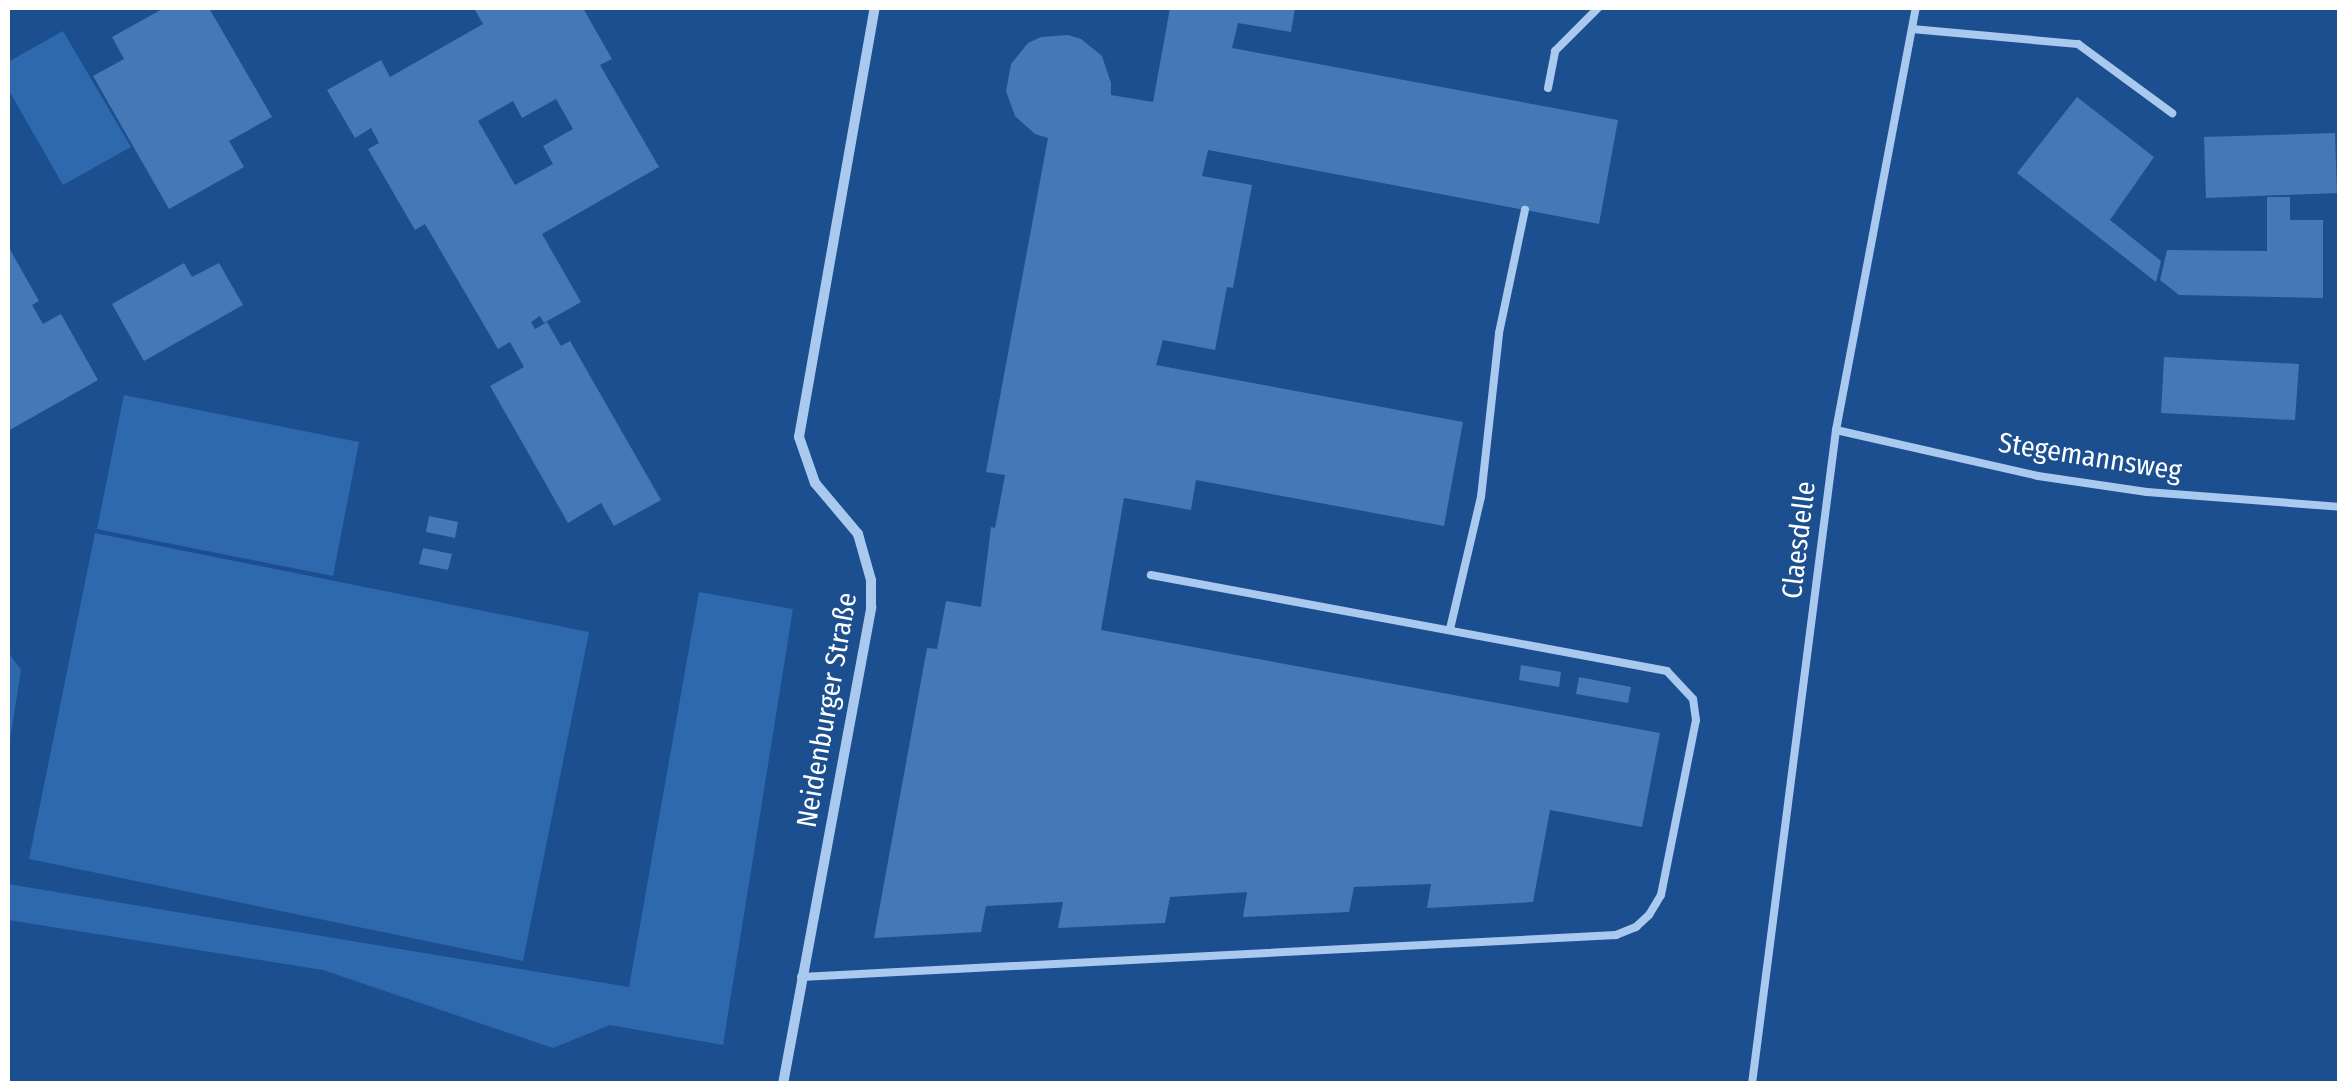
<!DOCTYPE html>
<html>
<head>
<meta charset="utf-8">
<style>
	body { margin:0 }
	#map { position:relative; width:2347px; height:1091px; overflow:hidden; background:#1b4f8f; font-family:"Fira Sans Condensed",sans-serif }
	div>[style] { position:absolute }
	.green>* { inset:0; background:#2e69ad }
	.building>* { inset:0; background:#4478b7 }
	.service>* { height:8px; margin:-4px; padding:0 4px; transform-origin:4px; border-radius:4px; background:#a9c9ee }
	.minor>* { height:10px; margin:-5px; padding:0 5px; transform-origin:5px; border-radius:5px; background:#a9c9ee }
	span { translate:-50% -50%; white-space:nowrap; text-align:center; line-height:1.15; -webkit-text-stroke:9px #1b4f8f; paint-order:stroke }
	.street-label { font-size:28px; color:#fff }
	.frame { position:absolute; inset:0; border:10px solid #fff; pointer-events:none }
</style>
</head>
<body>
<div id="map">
	<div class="green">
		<div style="clip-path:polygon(63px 31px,131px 147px,63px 185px,8px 89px,8px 62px)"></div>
		<div style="clip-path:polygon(124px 395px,359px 442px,333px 576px,97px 529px)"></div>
		<div style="clip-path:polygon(95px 533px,589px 632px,523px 961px,29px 859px)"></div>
		<div style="clip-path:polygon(699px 592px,793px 609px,723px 1045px,610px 1025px,553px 1048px,323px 970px,8px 920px,8px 884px,629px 987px)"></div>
		<div style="clip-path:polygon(8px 652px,21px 670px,8px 752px)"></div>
	</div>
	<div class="building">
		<div style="clip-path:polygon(164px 8px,209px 8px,272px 117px,229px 141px,244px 167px,169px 209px,93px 76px,124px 59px,112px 37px)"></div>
		<div style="clip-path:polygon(evenodd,474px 8px,583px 8px,612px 59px,600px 65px,659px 167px,542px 234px,581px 302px,544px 323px,540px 316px,531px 322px,535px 329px,547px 322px,561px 346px,570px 341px,661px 500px,614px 526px,601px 503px,568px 523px,490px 386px,524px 367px,510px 342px,498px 349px,425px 224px,415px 230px,368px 149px,379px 143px,371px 128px,355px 138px,327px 90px,381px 60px,390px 77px,483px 24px,474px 8px,556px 99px,573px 129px,543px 146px,553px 164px,515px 185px,478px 121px,513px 101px,522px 118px,556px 99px)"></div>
		<div style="clip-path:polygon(1170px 8px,1295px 8px,1291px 32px,1238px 23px,1232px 48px,1618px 120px,1599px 224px,1208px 150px,1202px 176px,1252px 185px,1233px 288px,1227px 287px,1215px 350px,1163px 340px,1156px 365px,1463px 422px,1444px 526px,1196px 480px,1191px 510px,1124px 498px,1101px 630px,1660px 733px,1642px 827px,1550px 810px,1533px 902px,1427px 908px,1431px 884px,1354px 887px,1349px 912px,1243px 917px,1247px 892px,1170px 897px,1165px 923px,1058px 928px,1063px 902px,986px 906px,981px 932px,874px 938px,927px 648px,937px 649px,946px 601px,981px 607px,991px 527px,995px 528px,1005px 475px,986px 472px,1048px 138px,1035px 134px,1015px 116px,1006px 91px,1011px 64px,1028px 43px,1041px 37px,1068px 35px,1081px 39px,1102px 56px,1111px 83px,1111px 95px,1153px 102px)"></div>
		<div style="clip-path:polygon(2077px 97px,2154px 157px,2110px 220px,2161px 261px,2156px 282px,2017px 173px)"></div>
		<div style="clip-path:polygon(2335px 133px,2337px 193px,2206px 198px,2204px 137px)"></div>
		<div style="clip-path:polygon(2267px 197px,2290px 197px,2290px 220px,2323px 220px,2323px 298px,2179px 295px,2160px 280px,2167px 250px,2267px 251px)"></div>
		<div style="clip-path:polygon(8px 246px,39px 301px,32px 305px,43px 324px,61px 314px,98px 380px,8px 431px)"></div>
		<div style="clip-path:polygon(184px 263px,192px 277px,219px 263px,243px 305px,144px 361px,112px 304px)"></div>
		<div style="clip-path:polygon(2164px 357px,2299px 364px,2295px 420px,2161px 413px)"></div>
		<div style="clip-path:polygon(429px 516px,458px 522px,455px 538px,426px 532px)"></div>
		<div style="clip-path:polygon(423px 548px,452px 554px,448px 570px,419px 564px)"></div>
		<div style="clip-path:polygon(1521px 665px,1561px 672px,1559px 687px,1519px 680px)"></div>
		<div style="clip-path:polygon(1579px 677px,1631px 687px,1628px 703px,1576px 694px)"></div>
	</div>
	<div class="service">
		<div style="left:1912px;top:29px;width:167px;rotate:5.2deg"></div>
		<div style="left:2078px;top:44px;width:117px;rotate:36.3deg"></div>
		<div style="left:1548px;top:88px;width:38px;rotate:-79deg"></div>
		<div style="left:1555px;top:51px;width:61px;rotate:-45deg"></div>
		<div style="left:1836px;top:430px;width:207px;rotate:12.8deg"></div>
		<div style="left:2038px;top:476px;width:110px;rotate:8.4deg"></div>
		<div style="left:2147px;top:492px;width:194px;rotate:4.4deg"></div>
		<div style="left:1450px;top:629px;width:136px;rotate:-76.8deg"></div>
		<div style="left:1481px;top:497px;width:165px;rotate:-83.7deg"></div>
		<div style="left:1499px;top:333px;width:126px;rotate:-78.1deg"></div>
		<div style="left:801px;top:977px;width:816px;rotate:-2.95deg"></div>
		<div style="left:1616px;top:935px;width:22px;rotate:-22deg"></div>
		<div style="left:1636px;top:927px;width:18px;rotate:-43deg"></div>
		<div style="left:1649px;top:915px;width:23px;rotate:-59deg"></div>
		<div style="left:1661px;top:895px;width:178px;rotate:-78.7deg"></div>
		<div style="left:1696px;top:720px;width:21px;rotate:-98deg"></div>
		<div style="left:1693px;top:699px;width:38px;rotate:-133deg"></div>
		<div style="left:1667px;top:671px;width:525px;rotate:-169.46deg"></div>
		<div style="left:1752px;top:1084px;width:659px;rotate:-82.68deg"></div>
		<div style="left:1836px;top:430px;width:430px;rotate:-79.3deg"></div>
	</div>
	<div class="minor">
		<div style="left:783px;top:1084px;width:485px;rotate:-79.5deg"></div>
		<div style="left:871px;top:607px;width:27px;rotate:-90deg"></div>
		<div style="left:871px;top:580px;width:48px;rotate:-105.8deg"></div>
		<div style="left:858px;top:534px;width:67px;rotate:-130.1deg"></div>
		<div style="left:815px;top:483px;width:49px;rotate:-109.2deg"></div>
		<div style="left:799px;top:437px;width:436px;rotate:-80deg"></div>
	</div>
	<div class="street-label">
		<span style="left:2090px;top:457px;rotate:9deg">Stegemannsweg</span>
		<span style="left:1799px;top:540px;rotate:-83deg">Claesdelle</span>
		<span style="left:827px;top:710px;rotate:-80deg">Neidenburger Straße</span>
	</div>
	<div class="frame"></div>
</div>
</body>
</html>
